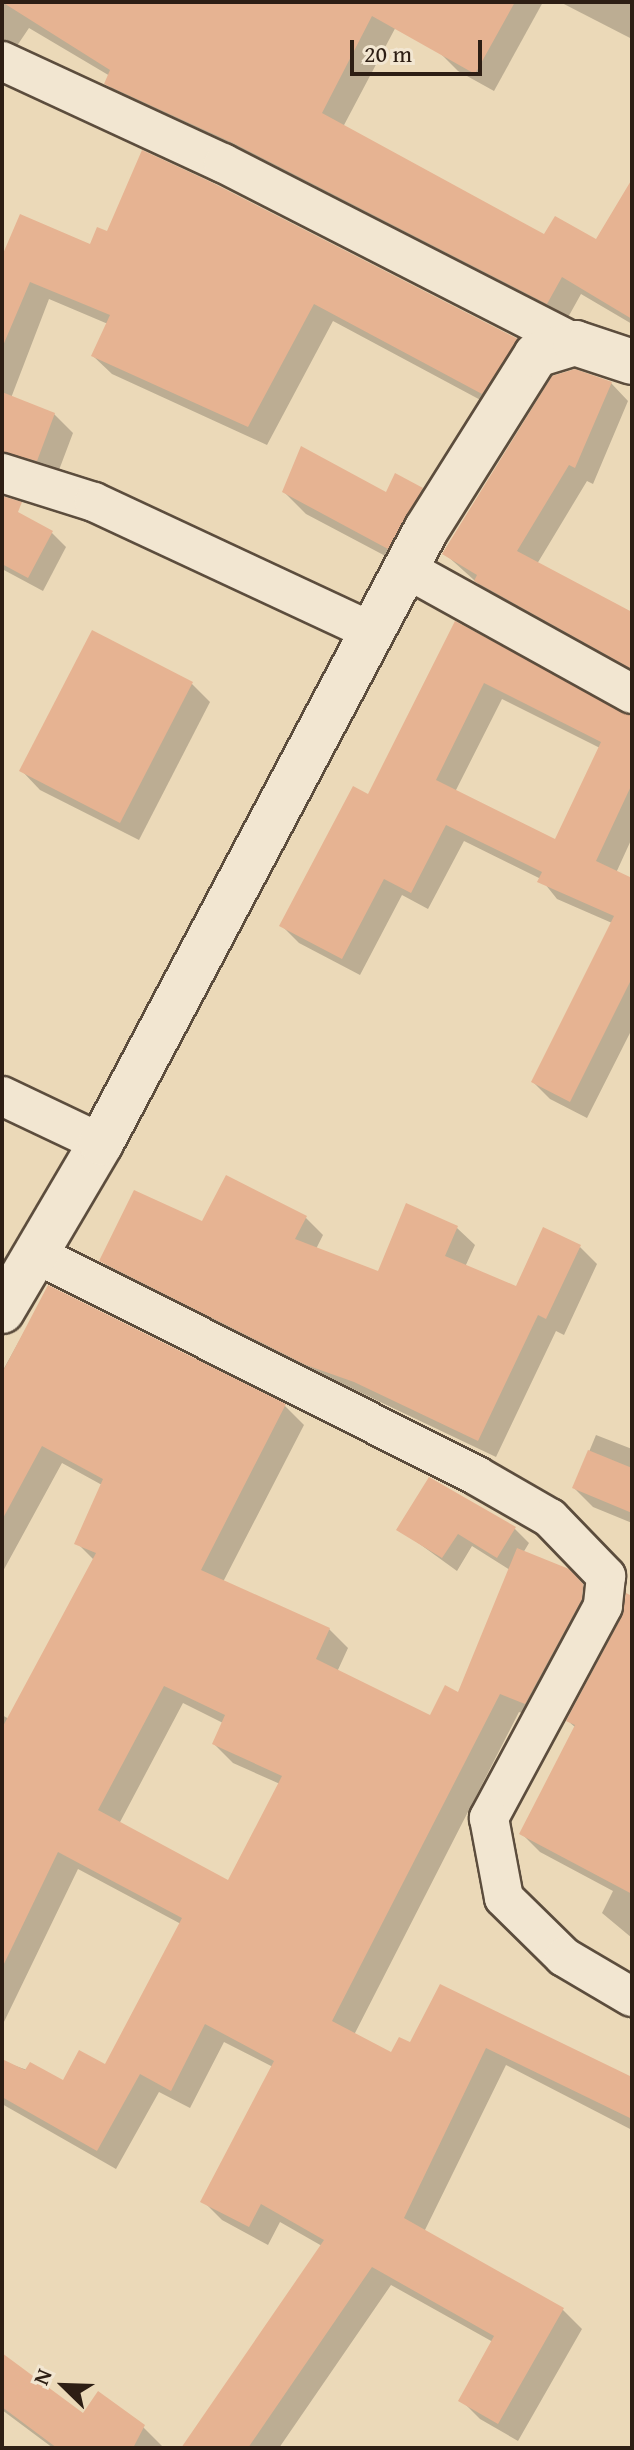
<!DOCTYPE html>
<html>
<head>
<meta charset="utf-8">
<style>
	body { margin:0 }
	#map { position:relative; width:634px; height:2450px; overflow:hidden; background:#ebd9b8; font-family:"Gentium Book Plus",serif }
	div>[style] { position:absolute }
	.shadow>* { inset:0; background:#0003 }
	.building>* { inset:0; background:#e6b392 }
	.roads { filter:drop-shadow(2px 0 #5c4d3d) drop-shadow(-2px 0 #5c4d3d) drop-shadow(0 2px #5c4d3d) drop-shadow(0 -2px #5c4d3d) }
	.minor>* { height:38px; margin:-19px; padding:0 19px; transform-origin:19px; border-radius:19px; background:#f2e6d1 }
	.tertiary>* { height:44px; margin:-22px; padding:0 22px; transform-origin:22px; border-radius:22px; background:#f2e6d1 }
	span { translate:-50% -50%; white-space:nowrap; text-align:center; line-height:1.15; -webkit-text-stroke:6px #f2e6d1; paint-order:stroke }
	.frame { position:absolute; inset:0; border:4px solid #2d1e14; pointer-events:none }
	.north { position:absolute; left:24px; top:2346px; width:80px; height:80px; -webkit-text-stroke:6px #f2e6d1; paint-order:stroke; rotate:293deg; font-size:22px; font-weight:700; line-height:32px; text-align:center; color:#2d1e14 }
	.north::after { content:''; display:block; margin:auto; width:28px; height:36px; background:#2d1e14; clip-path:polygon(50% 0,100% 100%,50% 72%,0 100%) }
	.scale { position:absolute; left:350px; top:40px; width:132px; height:36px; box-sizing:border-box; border:4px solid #2d1e14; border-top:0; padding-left:10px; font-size:24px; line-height:28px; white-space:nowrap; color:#2d1e14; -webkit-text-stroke:6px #f2e6d1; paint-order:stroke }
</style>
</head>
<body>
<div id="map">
	<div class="shadow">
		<div style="clip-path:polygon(2px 2px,409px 2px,343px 127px,545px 237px,597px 242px,632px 183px,632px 324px,581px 294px,566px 321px,125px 102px,106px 83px,110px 76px,29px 28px,2px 68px)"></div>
		<div style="clip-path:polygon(468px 2px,543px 2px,494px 91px,458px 71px,439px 52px)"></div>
		<div style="clip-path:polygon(560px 2px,632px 2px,632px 39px)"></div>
		<div style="clip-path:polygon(142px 152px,517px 340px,536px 359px,501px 411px,333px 321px,267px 445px,112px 374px,93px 356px,108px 324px,49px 299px,11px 398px,54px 414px,73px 433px,56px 478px,2px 458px,2px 261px,91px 247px,108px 234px)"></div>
		<div style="clip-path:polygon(611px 383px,628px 401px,593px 484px,587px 481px,537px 564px,632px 614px,632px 675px,494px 598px,444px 553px)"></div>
		<div style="clip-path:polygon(422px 489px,444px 511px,410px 569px,306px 514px,284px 492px,386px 494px)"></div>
		<div style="clip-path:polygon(2px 506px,52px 533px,66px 547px,43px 591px,2px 569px)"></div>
		<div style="clip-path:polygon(evenodd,455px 623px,621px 715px,632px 715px,632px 838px,616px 873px,632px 880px,632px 1029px,587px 1118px,550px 1099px,533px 1082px,612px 923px,557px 899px,541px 879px,464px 841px,428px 909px,402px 895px,360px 975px,299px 943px,281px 925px,369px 797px,455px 623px,502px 699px,600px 748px,556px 841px,455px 792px,502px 699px)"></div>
		<div style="clip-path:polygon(191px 683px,210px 702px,139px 840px,40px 790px,22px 771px)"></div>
		<div style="clip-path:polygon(407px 1206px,457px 1228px,475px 1245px,465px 1267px,517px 1289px,580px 1247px,597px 1264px,564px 1335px,556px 1331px,496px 1457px,119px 1278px,102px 1261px,203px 1224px,306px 1218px,323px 1235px,316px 1249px,379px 1274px)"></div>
		<div style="clip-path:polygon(evenodd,49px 1287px,285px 1406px,304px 1425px,223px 1582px,329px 1629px,348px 1648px,337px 1672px,431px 1718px,459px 1694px,510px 1570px,472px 1546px,457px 1571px,399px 1529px,430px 1479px,515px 1529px,529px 1543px,523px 1553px,568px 1571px,601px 1605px,544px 1722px,519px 1712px,354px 2035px,392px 2055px,411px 2045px,441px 1987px,632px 2079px,632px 2130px,506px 2065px,424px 2232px,563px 2310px,582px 2329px,518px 2441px,480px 2419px,461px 2400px,493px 2342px,391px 2285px,279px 2448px,192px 2448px,322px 2246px,280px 2222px,268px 2245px,222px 2220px,203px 2201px,273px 2067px,224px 2042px,190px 2108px,159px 2092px,116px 2169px,2px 2104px,2px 2061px,63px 2083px,106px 2067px,181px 1924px,78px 1869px,2px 2026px,2px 1715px,9px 1719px,94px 1560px,77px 1543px,102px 1485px,62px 1463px,2px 1573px,2px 1372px,49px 1287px,183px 1703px,223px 1723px,214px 1744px,233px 1763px,280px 1784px,229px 1883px,119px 1824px,183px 1703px)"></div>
		<div style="clip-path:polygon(596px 1435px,632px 1449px,632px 1523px,593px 1507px,574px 1488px)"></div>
		<div style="clip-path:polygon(632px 1598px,632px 1938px,602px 1913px,613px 1891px,540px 1852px,521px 1833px,576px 1728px,568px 1721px)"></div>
		<div style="clip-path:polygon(2px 2356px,83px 2416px,143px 2427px,162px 2446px,53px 2448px,2px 2410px)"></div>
	</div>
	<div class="building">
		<div style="clip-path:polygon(2px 2px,515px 2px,475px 74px,372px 16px,322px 113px,544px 234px,555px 216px,596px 239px,632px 179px,632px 319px,562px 277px,547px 304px,233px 143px,104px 84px,110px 70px)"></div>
		<div style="clip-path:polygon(142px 150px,213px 183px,518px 339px,482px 394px,314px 304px,248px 427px,91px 356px,110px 315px,30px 282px,2px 348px,2px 256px,20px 214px,90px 244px,97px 227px,107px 231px)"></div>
		<div style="clip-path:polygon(575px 369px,612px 382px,575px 468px,569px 465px,517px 551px,632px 612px,632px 669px,474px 581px,477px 575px,442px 554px,552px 376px)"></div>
		<div style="clip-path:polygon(2px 392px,55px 413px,37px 461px,2px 452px)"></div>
		<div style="clip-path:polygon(301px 446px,386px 492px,395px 473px,423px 488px,388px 549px,282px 492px)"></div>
		<div style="clip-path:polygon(2px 496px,22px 502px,18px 512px,53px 531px,28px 578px,2px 564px)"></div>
		<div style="clip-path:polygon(evenodd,455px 621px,632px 716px,632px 784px,596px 861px,632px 878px,632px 978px,570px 1102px,531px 1082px,614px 916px,537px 882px,542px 872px,446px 825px,411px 893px,384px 879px,342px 959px,279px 926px,353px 786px,368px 794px,455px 621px,484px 683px,601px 742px,555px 839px,436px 780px,484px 683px)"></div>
		<div style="clip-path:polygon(92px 630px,193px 682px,120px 823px,19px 771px)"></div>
		<div style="clip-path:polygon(226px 1175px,307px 1216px,295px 1239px,378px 1271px,406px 1203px,458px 1226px,445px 1256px,516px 1286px,543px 1227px,581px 1245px,546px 1319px,538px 1315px,478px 1441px,354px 1382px,306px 1365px,99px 1261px,134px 1190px,202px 1221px)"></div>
		<div style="clip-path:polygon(evenodd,48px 1285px,286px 1404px,201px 1570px,330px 1628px,316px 1659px,430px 1715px,445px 1685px,458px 1692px,517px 1548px,569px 1569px,583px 1584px,582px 1599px,525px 1704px,500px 1694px,332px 2021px,391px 2052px,399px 2037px,410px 2042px,440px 1984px,632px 2077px,632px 2119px,486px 2048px,404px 2218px,564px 2308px,498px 2424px,458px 2401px,494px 2336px,372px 2267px,248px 2448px,181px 2448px,324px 2240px,261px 2204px,249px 2227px,200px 2202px,274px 2061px,205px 2024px,171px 2091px,140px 2074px,97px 2151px,2px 2097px,2px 2059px,25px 2070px,30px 2062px,63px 2080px,79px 2050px,105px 2064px,182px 1918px,58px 1852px,2px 1968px,2px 1728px,96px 1553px,74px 1544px,103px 1479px,42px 1446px,2px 1520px,2px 1373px,48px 1285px,164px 1686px,225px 1715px,212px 1744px,282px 1776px,228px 1880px,98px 1810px,164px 1686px)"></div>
		<div style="clip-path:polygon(588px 1450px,632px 1468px,632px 1513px,572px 1488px)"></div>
		<div style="clip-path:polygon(429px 1477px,516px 1527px,497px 1558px,458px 1534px,442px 1558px,396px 1530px)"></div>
		<div style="clip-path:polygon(626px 1593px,632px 1596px,632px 1894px,519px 1834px,575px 1725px,566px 1721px,622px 1616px)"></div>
		<div style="clip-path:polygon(2px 2353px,83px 2413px,98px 2391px,145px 2425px,133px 2448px,57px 2448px,2px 2407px)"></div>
	</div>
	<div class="roads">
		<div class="minor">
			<div style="left:2px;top:61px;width:243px;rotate:24.8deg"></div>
			<div style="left:223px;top:163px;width:395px;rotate:27.1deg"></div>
			<div style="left:2px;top:473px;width:96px;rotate:17.5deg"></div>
			<div style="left:94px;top:502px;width:306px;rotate:25deg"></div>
			<div style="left:405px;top:568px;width:260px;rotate:29deg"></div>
			<div style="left:2px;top:1096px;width:110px;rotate:25.4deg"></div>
			<div style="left:34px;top:1253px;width:496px;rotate:26.7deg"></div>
			<div style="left:477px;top:1476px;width:84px;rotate:29.9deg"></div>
			<div style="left:550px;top:1518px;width:81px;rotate:46deg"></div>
			<div style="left:606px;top:1576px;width:30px;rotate:96deg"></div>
			<div style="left:603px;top:1606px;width:241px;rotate:118.3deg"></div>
			<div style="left:489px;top:1818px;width:81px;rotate:79.4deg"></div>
			<div style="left:504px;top:1898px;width:84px;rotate:44.5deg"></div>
			<div style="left:564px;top:1957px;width:79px;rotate:30.5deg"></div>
		</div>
		<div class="tertiary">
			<div style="left:2px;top:1311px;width:195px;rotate:-59.5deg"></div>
			<div style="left:101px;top:1143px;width:694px;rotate:-62.07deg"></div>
			<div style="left:426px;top:530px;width:207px;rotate:-57.8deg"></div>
			<div style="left:536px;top:355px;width:41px;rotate:-17.1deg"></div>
			<div style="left:575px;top:343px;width:60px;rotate:18.4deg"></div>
		</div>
	</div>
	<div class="frame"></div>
	<div class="north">N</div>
	<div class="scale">20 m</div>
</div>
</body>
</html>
